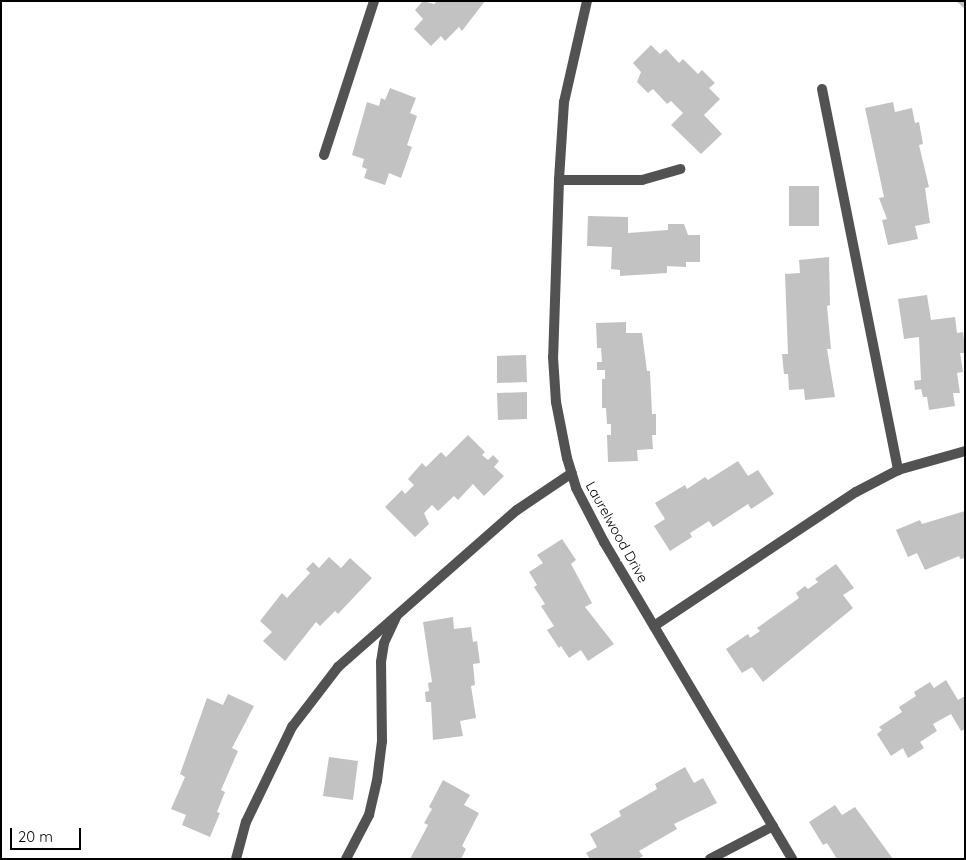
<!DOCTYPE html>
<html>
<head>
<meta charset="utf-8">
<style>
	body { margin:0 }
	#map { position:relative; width:966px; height:860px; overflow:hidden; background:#fff; font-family:Quicksand,sans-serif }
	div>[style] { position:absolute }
	.building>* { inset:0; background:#c2c2c2 }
	.lane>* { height:10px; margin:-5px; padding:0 5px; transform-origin:5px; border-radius:5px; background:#525252 }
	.street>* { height:10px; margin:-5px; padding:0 5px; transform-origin:5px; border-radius:5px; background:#525252 }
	span { translate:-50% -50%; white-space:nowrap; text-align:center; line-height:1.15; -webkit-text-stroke:4px #fff; paint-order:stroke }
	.street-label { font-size:14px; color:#000 }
	.frame { position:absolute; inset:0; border:2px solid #000; pointer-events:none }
	.scale { position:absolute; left:10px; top:828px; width:71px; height:22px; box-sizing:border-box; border:2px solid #000; border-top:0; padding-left:6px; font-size:15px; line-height:18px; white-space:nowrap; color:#000; -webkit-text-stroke:4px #fff; paint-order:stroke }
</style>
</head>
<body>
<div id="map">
	<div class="building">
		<div style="clip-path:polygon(423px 1px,434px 4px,437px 1px,485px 1px,462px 31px,459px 27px,445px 41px,441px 36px,431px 46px,414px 29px,423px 19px,415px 10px)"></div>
		<div style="clip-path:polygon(956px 1px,965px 1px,965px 9px)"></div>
		<div style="clip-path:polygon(651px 45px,660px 54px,666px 49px,679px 63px,683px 59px,698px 74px,702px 70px,715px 83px,709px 88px,720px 99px,704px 115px,722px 134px,701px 154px,671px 125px,683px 113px,671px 101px,667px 104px,653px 89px,648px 93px,637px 82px,641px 72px,633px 63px)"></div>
		<div style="clip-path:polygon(390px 88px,416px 98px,410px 113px,417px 116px,407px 145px,412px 147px,401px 178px,389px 173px,385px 185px,364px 178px,367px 169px,362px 167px,364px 159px,352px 155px,367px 102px,379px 106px,381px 98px,385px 100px)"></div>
		<div style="clip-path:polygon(893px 102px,895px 112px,912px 108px,915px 123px,919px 122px,923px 144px,919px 145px,929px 187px,925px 188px,930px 223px,915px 226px,918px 239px,888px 245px,882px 220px,887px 219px,879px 198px,884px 197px,865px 108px)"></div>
		<div style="clip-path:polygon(789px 186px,819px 186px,819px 226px,789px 226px)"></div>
		<div style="clip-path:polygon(588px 216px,628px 217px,628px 233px,668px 230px,668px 224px,684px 224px,688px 235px,700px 235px,700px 262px,686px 262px,686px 267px,667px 266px,667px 273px,620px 276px,620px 270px,611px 269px,612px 247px,587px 246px)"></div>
		<div style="clip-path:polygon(829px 257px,830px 305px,827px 306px,831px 349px,827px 349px,835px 397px,805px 400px,804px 389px,789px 390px,788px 374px,784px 374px,782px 354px,788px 354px,785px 274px,800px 273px,799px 260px)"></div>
		<div style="clip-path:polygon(927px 295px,931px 320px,955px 317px,957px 333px,963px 332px,965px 347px,965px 353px,960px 353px,963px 372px,957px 373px,960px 393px,953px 393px,955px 406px,929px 410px,927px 397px,923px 397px,921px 389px,915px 390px,914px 381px,921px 380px,919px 337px,904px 339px,898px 299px)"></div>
		<div style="clip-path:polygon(626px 322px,626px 333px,642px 333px,647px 371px,650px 371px,652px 414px,656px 414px,656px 435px,652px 435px,653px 449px,637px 450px,638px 461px,608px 462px,607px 435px,611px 435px,611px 424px,607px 424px,606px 408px,602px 408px,602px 379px,605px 379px,605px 370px,597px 370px,597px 362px,602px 362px,601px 348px,597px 348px,596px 323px)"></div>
		<div style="clip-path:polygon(526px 355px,527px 382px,497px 383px,497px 356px)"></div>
		<div style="clip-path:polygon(527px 392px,527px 419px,498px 420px,497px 393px)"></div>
		<div style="clip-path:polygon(468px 435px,485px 452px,482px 455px,488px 460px,493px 455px,499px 461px,494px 467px,504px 476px,484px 496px,473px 484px,458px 500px,454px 496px,438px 511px,432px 505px,424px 513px,429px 524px,415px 537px,385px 507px,402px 490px,405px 494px,414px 485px,408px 479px,422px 463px,426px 467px,441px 452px,446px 457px)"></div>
		<div style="clip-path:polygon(738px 461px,748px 476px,758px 470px,774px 494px,751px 509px,748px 504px,713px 527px,709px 521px,690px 533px,692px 537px,670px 551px,654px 526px,665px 519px,655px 503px,685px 485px,687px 489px,705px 477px,708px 480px)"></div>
		<div style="clip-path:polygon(965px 511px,965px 558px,960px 559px,959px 556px,925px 570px,917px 553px,908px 557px,896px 530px,920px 520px,922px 524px)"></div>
		<div style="clip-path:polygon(562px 539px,576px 560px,571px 564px,592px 603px,585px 607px,614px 644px,588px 661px,581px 650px,569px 658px,561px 646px,559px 648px,547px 630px,554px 626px,541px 606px,545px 604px,534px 587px,537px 585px,529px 572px,543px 563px,537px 555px)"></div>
		<div style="clip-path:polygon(329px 557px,341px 568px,350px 558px,372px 578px,338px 614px,335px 611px,320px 626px,316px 622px,285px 661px,263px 641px,272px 632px,260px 621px,282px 593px,287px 598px,310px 573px,306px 569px,313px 562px,319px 568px)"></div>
		<div style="clip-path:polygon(836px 564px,854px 588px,843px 595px,853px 608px,763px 682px,752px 667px,742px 673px,726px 649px,748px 634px,750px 638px,760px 631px,757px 628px,799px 598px,796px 593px,805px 586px,808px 589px,818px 582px,815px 579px)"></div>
		<div style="clip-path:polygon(453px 617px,454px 629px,471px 627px,473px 642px,477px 641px,480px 663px,473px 664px,475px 685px,471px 686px,476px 718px,460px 721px,463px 736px,433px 740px,431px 702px,426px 702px,425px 692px,429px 691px,428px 683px,432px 682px,423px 622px)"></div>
		<div style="clip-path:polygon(946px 680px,958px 700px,965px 696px,965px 729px,961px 731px,951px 714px,933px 724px,937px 731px,920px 742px,924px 748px,908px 758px,903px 748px,891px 756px,877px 734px,882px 730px,879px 727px,902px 712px,899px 707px,916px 696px,914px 692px,930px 682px,934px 688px)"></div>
		<div style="clip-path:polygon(228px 694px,254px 706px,232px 748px,238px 751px,221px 790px,225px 792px,217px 812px,220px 813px,210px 837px,182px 825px,186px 815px,171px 809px,185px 777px,180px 774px,207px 698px,223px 705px)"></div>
		<div style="clip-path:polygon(329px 757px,358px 761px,353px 800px,323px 796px)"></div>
		<div style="clip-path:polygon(685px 767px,694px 783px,703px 778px,717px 803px,674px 824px,677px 829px,639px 851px,643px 856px,638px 859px,590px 859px,586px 853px,597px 847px,590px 834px,621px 816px,619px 811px,657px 789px,655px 784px)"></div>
		<div style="clip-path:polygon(443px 780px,470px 795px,464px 805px,479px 813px,462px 846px,466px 849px,461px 859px,410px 859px,428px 825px,424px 823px,432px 809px,429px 807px)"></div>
		<div style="clip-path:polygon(835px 805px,842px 815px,855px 807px,893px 859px,837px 859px,827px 843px,823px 845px,809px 822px)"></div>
	</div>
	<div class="lane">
		<div style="left:822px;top:89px;width:389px;rotate:78.7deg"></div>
		<div style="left:324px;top:155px;width:162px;rotate:-72deg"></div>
		<div style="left:559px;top:180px;width:83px"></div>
		<div style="left:642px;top:180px;width:40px;rotate:-16deg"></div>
		<div style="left:654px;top:626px;width:242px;rotate:-33.6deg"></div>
		<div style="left:856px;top:492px;width:47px;rotate:-27.6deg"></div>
		<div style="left:898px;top:470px;width:70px;rotate:-15.8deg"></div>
		<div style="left:236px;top:859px;width:38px;rotate:-75deg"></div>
		<div style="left:246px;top:822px;width:106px;rotate:-64.2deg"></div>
		<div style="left:292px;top:727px;width:76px;rotate:-52.5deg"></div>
		<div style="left:338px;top:667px;width:238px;rotate:-41.3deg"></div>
		<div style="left:517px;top:510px;width:66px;rotate:-33.9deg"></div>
		<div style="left:346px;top:859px;width:50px;rotate:-62.4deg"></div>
		<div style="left:369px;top:815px;width:35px;rotate:-77deg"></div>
		<div style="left:377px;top:781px;width:40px;rotate:-82.9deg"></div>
		<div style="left:382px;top:741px;width:79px;rotate:-90.7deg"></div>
		<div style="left:381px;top:662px;width:19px;rotate:-81deg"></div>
		<div style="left:384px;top:643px;width:29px;rotate:-65deg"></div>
		<div style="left:710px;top:859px;width:71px;rotate:-27.6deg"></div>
	</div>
	<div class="street">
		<div style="left:587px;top:1px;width:104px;rotate:102.8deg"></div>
		<div style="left:564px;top:102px;width:78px;rotate:93.7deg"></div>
		<div style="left:559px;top:180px;width:177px;rotate:91.9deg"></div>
		<div style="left:553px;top:357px;width:45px;rotate:86.2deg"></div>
		<div style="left:556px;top:402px;width:57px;rotate:78.9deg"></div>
		<div style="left:567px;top:458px;width:31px;rotate:73deg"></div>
		<div style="left:576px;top:488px;width:61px;rotate:62.6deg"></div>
		<div style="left:604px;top:542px;width:369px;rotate:59.3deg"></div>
	</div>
	<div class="street-label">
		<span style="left:617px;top:532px;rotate:61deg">Laurelwood Drive</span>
	</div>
	<div class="frame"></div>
	<div class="scale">20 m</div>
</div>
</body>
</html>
